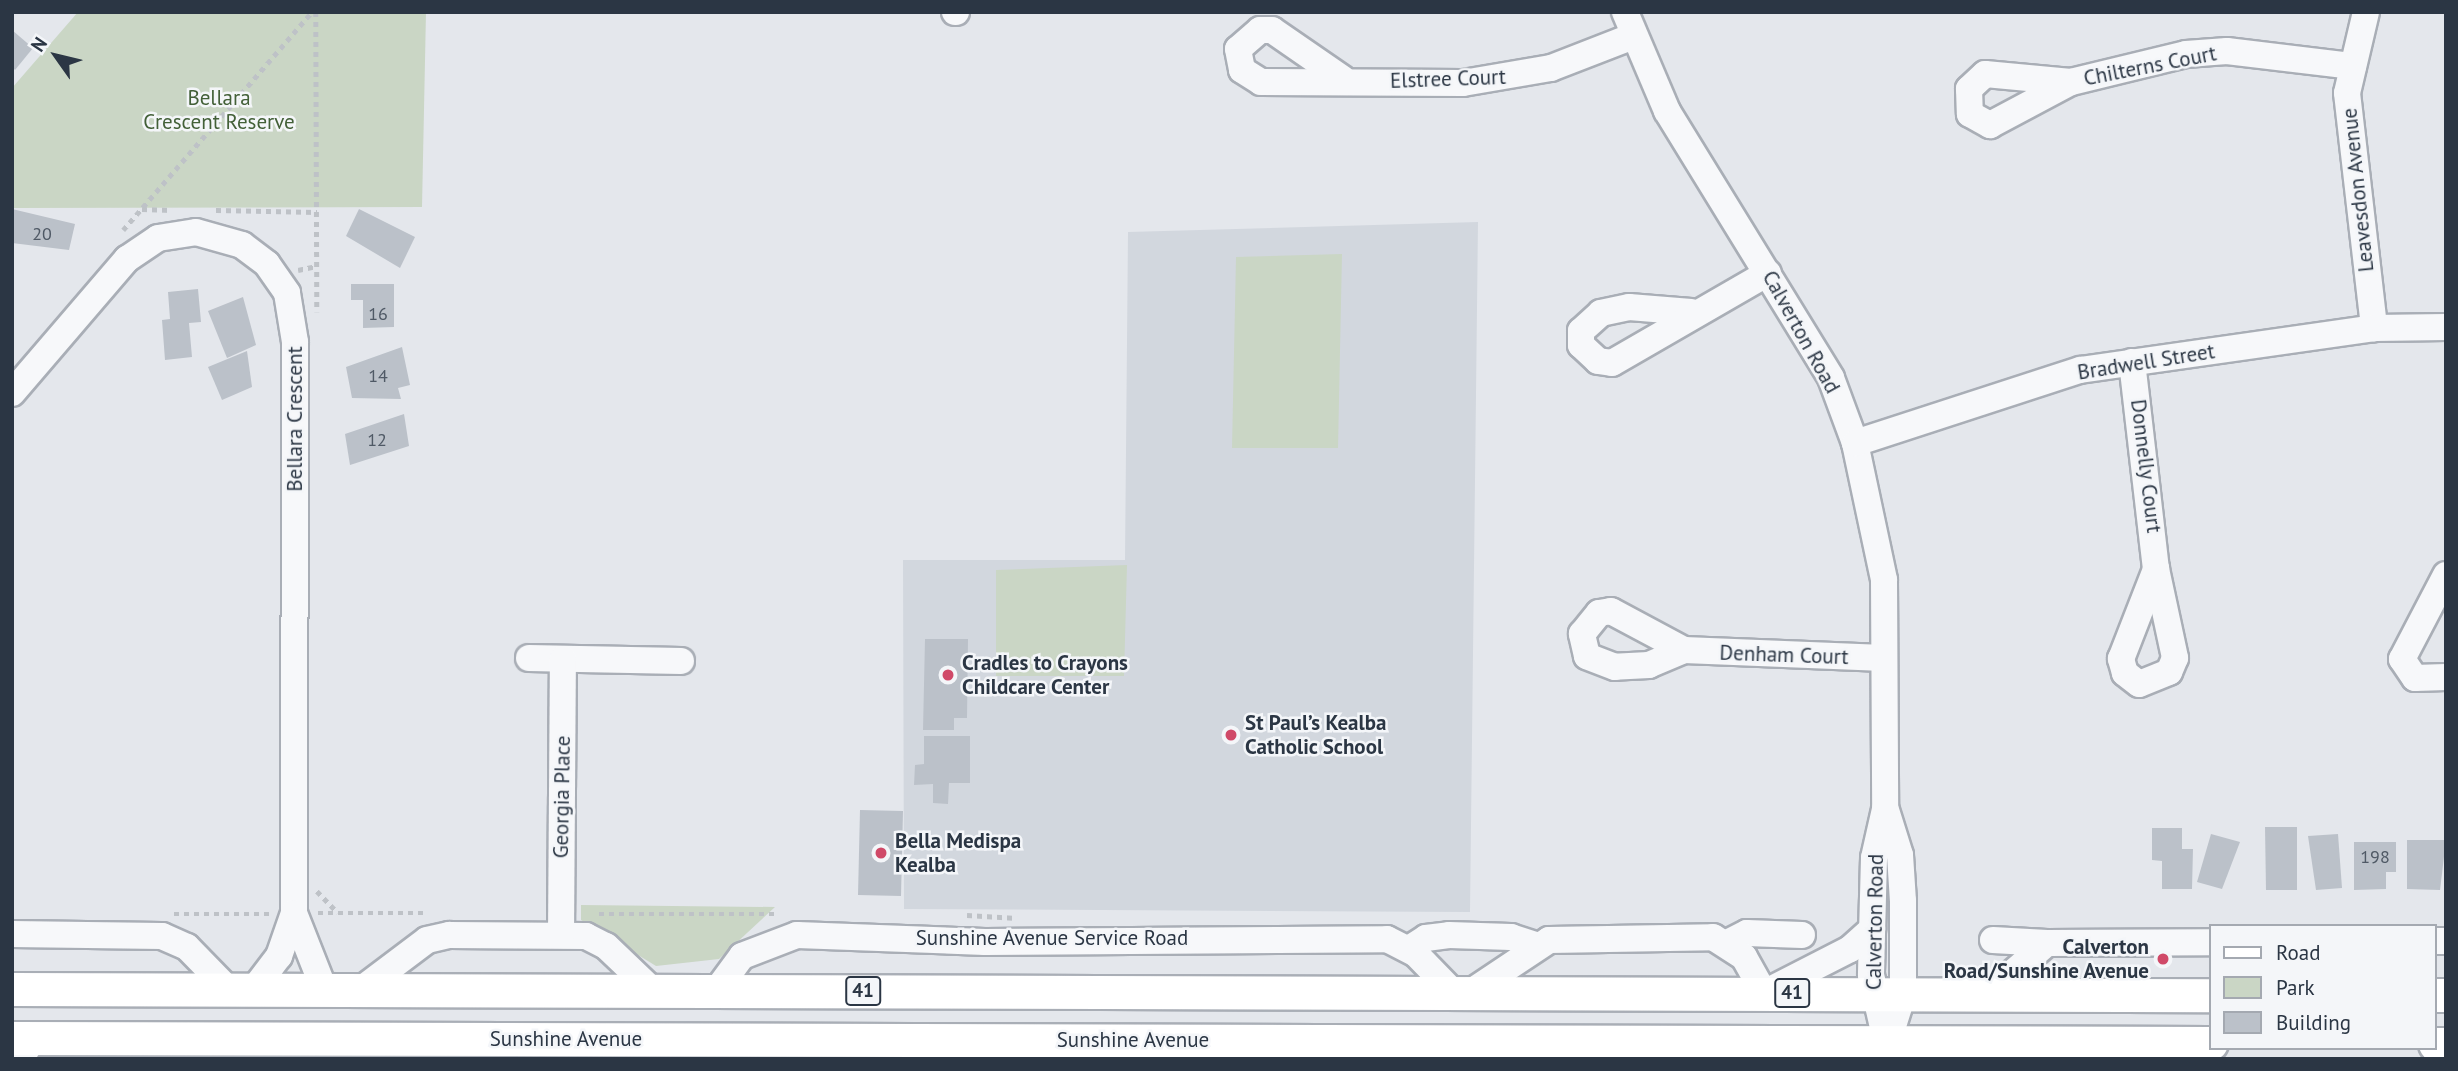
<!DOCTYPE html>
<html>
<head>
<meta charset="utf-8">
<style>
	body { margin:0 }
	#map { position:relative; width:2458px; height:1071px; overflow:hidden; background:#e4e7ec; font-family:"PT Sans",sans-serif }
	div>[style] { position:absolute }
	.built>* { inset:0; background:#d2d7de }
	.green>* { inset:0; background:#cad6c5 }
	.building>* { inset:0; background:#bbc1c9 }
	.path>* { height:4.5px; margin-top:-2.25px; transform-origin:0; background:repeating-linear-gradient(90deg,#bec2c7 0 5px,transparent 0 10px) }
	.roads { filter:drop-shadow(2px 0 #a9aeb6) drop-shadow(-2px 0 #a9aeb6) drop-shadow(0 2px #a9aeb6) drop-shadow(0 -2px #a9aeb6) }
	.minor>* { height:26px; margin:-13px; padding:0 13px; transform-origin:13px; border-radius:13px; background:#f7f8fa }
	.major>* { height:33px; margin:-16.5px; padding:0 16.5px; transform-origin:16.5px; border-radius:16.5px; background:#fff }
	.dots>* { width:19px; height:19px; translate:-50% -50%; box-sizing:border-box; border:4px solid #f4f6f9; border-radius:50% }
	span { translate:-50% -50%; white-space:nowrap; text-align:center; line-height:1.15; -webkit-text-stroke:5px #f4f6f9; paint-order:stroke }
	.number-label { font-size:18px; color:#4f5965 }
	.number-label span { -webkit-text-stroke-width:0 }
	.shield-label span { padding:2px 5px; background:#f4f6f9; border:2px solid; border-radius:5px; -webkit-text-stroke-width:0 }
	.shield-label { font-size:19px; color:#2b3644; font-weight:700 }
	.street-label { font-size:21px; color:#2b3644 }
	.park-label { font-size:21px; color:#436038 }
	.poi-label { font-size:21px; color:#2b3644; font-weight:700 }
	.left { translate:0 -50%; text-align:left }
	.right { translate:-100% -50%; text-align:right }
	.frame { position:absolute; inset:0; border:14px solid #2b3644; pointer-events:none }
	.legend { position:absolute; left:2209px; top:924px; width:228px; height:126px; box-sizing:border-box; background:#f4f6f9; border:2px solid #a4a9b1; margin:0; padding:9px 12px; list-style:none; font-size:21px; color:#2b3644 }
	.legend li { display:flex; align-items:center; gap:14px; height:35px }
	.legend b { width:35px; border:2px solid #a4a9b1 }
	.north { position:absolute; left:21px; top:21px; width:70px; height:70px; -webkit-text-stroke:5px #f4f6f9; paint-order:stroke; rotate:304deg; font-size:19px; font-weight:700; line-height:28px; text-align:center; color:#2b3644 }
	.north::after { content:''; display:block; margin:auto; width:24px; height:32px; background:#2b3644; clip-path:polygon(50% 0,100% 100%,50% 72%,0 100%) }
</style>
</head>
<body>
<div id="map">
	<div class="built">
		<div style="clip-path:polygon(1478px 222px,1470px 912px,904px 909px,903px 560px,1125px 560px,1128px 232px)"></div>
	</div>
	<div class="green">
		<div style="clip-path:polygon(78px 12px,426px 12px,422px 207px,12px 208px,12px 88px)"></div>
		<div style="clip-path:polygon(1342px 254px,1338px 448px,1232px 448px,1236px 257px)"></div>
		<div style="clip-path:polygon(1127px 565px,1124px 676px,996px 676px,996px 570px)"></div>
		<div style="clip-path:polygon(581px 905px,775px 907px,719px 959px,656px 966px,581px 920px)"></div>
	</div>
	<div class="building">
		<div style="clip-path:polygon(12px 30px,33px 48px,15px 70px,12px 67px)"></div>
		<div style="clip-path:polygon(12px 209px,75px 224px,69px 250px,12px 243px)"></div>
		<div style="clip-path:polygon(359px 209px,415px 237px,400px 268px,346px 236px)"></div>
		<div style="clip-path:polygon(351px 284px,394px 284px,394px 327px,363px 328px,363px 300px,351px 300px)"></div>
		<div style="clip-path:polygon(198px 289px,201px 322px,189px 323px,192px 357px,165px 360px,162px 320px,170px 319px,168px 292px)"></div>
		<div style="clip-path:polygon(243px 297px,256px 345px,227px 358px,208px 311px)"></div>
		<div style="clip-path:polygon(402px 347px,410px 385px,398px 388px,401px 399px,352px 398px,346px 367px)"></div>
		<div style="clip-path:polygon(247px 351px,252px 387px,222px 400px,208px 367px)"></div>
		<div style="clip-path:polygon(404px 414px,409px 446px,350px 465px,345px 434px)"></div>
		<div style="clip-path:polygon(925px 639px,968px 639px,967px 718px,954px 718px,954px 730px,923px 730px)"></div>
		<div style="clip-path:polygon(924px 736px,970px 736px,970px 783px,949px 783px,948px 804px,933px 803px,933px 784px,914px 785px,915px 765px,924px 764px)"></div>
		<div style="clip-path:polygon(860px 810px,903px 811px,901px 896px,858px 895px)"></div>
		<div style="clip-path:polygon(2265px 827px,2297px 827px,2297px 890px,2266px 890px)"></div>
		<div style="clip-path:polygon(2152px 828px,2182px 828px,2182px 849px,2193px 849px,2192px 889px,2162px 889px,2162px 861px,2152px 860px)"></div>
		<div style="clip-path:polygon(2211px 834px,2240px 842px,2222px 889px,2197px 882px)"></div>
		<div style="clip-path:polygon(2338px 834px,2342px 888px,2316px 890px,2308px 836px)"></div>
		<div style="clip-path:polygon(2407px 840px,2446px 840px,2440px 890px,2407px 889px)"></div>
		<div style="clip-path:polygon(2354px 842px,2396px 842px,2396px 872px,2386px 872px,2386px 889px,2354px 890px)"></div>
	</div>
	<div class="path">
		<div style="left:316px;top:12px;width:300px;rotate:89.8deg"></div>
		<div style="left:142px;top:209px;width:30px;rotate:2deg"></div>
		<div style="left:216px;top:210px;width:101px;rotate:1.1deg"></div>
		<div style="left:123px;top:230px;width:289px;rotate:-49.1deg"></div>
		<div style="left:298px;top:270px;width:19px;rotate:-12deg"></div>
		<div style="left:317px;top:891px;width:30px;rotate:46deg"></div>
		<div style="left:318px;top:913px;width:110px"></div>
		<div style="left:174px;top:914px;width:96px"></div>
		<div style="left:599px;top:914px;width:180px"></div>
		<div style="left:967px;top:915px;width:50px;rotate:3.4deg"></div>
	</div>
	<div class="roads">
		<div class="minor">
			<div style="left:955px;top:12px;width:1px"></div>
			<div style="left:1625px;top:12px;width:108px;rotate:67deg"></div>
			<div style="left:1667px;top:111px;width:313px;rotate:58.4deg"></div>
			<div style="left:1831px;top:378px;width:69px;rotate:69.7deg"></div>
			<div style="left:1855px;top:443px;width:140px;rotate:78deg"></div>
			<div style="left:1884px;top:580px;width:229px;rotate:89.7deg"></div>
			<div style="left:1885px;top:809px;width:50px;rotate:102.7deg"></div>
			<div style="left:1874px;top:858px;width:117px;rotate:91.5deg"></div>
			<div style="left:1871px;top:975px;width:72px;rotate:77.1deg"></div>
			<div style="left:2366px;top:12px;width:83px;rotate:103.2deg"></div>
			<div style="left:2347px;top:93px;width:237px;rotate:83.4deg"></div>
			<div style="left:1343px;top:79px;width:86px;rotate:-145.4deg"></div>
			<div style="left:1272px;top:30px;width:12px;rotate:180deg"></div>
			<div style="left:1260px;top:30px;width:29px;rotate:139deg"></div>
			<div style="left:1238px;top:49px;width:21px;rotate:79deg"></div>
			<div style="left:1242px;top:70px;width:22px;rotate:32deg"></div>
			<div style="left:1261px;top:82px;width:202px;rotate:0.3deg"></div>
			<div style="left:1463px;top:83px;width:89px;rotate:-9.7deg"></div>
			<div style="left:1551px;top:68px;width:86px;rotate:-21.2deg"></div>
			<div style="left:2071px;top:82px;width:86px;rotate:-174.7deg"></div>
			<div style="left:1985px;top:74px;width:22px;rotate:137deg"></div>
			<div style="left:1969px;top:89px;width:25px;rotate:88deg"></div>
			<div style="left:1970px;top:114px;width:23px;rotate:29deg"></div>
			<div style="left:1990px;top:125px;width:92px;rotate:-28deg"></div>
			<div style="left:2071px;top:82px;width:118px;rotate:-13.7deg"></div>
			<div style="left:2186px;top:54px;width:41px;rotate:-4.2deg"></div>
			<div style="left:2227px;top:51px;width:127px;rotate:6.8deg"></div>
			<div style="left:1691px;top:312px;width:62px;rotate:-175.4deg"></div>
			<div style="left:1629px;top:307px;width:29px;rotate:168deg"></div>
			<div style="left:1601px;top:313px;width:27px;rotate:138deg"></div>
			<div style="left:1581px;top:331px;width:14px;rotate:90deg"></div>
			<div style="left:1581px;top:345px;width:23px;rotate:43deg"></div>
			<div style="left:1598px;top:361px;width:14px;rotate:8deg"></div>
			<div style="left:1612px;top:363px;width:180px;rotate:-30deg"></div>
			<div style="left:2132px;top:362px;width:208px;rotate:83.4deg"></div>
			<div style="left:2156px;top:569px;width:91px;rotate:77.9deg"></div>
			<div style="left:2175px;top:658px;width:15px;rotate:113deg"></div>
			<div style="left:2169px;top:672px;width:32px;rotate:158deg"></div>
			<div style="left:2139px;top:684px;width:18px;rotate:-142deg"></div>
			<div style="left:2125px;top:673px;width:15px;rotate:-106deg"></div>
			<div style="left:2121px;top:659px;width:97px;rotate:-68.7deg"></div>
			<div style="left:12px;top:393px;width:177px;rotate:-49.4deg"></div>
			<div style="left:127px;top:259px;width:37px;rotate:-34deg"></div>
			<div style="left:158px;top:238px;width:38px;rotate:-9deg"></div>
			<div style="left:196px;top:232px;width:48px;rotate:15.8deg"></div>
			<div style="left:242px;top:245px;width:31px;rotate:37deg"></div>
			<div style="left:267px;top:264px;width:35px;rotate:55deg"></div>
			<div style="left:287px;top:293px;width:50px;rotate:80.7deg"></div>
			<div style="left:295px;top:342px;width:571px;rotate:90.1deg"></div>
			<div style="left:294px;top:913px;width:46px;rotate:109.2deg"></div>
			<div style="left:279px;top:956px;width:41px;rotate:127.1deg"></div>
			<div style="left:1855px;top:443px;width:237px;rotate:-18deg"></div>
			<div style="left:2080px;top:370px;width:297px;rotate:-8.1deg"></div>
			<div style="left:2374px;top:328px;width:72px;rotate:-0.8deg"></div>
			<div style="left:2446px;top:575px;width:95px;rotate:117.6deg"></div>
			<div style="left:2402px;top:659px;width:23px;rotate:56deg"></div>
			<div style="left:2415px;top:678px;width:31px;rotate:-2deg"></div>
			<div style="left:1684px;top:650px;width:38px;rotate:157deg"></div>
			<div style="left:1649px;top:665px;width:34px;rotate:177deg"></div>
			<div style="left:1615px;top:667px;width:30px;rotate:-159deg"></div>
			<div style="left:1587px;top:656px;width:23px;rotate:-103deg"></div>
			<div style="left:1582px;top:634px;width:27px;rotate:-51deg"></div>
			<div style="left:1599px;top:613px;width:12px;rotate:-9deg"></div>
			<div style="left:1611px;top:611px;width:83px;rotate:28.1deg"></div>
			<div style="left:1684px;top:650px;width:200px;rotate:2.3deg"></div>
			<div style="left:529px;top:658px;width:152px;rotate:1.1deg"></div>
			<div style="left:1886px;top:810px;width:47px;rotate:72.7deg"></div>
			<div style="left:1900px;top:855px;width:46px;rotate:86.3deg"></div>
			<div style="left:1903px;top:901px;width:93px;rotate:90deg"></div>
			<div style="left:1903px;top:994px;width:53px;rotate:107.4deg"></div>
			<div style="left:294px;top:913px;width:82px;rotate:68.5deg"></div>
			<div style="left:12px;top:934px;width:150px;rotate:0.8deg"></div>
			<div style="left:162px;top:936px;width:27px;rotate:24deg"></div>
			<div style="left:187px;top:947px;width:59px;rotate:45.7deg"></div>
			<div style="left:561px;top:935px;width:276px;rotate:-89.6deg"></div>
			<div style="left:1993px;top:940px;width:54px;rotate:3.2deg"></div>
			<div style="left:2435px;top:941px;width:11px"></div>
			<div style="left:1727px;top:943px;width:22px;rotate:-27deg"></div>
			<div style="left:1747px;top:933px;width:55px;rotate:2.1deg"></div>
			<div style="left:1409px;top:949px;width:20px;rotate:-33deg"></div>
			<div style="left:1426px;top:938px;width:23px;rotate:-7deg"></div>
			<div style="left:1449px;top:935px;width:62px;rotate:1.8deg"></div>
			<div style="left:1511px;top:937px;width:26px;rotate:18deg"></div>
			<div style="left:362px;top:989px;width:81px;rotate:-37deg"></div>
			<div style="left:427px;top:940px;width:23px;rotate:-13deg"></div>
			<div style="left:449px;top:935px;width:137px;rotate:0.4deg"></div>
			<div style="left:586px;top:936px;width:22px;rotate:27deg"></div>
			<div style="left:606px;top:946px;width:64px;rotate:43.7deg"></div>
			<div style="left:717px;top:990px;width:42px;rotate:-53.7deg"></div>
			<div style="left:742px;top:956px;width:59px;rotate:-20.9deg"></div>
			<div style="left:797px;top:935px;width:188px;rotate:2.1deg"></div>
			<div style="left:985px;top:942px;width:402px;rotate:-0.4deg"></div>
			<div style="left:1387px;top:939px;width:31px;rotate:27deg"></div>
			<div style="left:1415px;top:953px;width:53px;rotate:45.8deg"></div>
			<div style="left:1474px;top:990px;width:90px;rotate:-33.7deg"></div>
			<div style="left:1549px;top:940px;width:164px;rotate:-1deg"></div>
			<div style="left:1713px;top:937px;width:37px;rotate:33deg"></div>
			<div style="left:1744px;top:957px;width:41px;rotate:60.9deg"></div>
			<div style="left:1764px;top:993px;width:97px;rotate:-27.1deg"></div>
			<div style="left:1850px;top:949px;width:30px;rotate:-42deg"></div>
			<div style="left:1988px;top:994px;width:78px;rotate:-40.8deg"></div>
			<div style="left:2047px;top:943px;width:164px;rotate:-0.3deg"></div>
			<div style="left:20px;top:1059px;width:27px;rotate:-56deg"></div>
		</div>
		<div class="major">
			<div style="left:12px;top:989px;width:2199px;rotate:0.16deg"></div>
			<div style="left:2435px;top:995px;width:11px"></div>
			<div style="left:12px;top:1038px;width:2199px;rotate:0.13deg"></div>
			<div style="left:2435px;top:1044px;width:11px"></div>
		</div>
	</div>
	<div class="dots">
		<div style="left:948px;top:675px;background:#d04968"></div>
		<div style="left:1231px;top:735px;background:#d04968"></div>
		<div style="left:881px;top:853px;background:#d04968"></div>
		<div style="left:2163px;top:959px;background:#d04968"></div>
	</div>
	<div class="number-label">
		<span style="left:42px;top:234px">20</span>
		<span style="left:378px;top:314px">16</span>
		<span style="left:378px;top:376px">14</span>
		<span style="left:377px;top:440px">12</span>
		<span style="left:2375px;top:857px">198</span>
	</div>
	<div class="shield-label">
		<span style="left:863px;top:991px">41</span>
		<span style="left:1792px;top:993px">41</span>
	</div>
	<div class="street-label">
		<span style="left:2150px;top:66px;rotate:-11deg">Chilterns Court</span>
		<span style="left:1448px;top:79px;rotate:-2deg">Elstree Court</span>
		<span style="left:2358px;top:190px;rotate:-96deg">Leavesdon Avenue</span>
		<span style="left:1801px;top:332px;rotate:61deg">Calverton Road</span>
		<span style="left:2146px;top:362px;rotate:-9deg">Bradwell Street</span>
		<span style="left:295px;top:419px;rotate:-90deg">Bellara Crescent</span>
		<span style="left:2146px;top:466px;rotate:83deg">Donnelly Court</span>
		<span style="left:1784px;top:655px;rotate:2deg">Denham Court</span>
		<span style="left:562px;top:797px;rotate:-89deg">Georgia Place</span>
		<span style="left:1875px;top:922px;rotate:-89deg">Calverton Road</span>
		<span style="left:1052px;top:938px">Sunshine Avenue Service Road</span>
		<span style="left:566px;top:1039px">Sunshine Avenue</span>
		<span style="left:1133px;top:1040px">Sunshine Avenue</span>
	</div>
	<div class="park-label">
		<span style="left:219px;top:110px">Bellara<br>Crescent Reserve</span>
	</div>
	<div class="poi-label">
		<span class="left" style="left:962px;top:675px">Cradles to Crayons<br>Childcare Center</span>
		<span class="left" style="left:1245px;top:735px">St Paul’s Kealba<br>Catholic School</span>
		<span class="left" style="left:895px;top:853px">Bella Medispa<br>Kealba</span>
		<span class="right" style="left:2149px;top:959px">Calverton<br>Road/Sunshine Avenue</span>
	</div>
	<div class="frame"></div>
	<ul class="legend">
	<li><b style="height:9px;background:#fff"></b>Road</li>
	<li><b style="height:19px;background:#cad6c5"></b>Park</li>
	<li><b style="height:19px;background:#bbc1c9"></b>Building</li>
	</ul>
	<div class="north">N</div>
</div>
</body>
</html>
